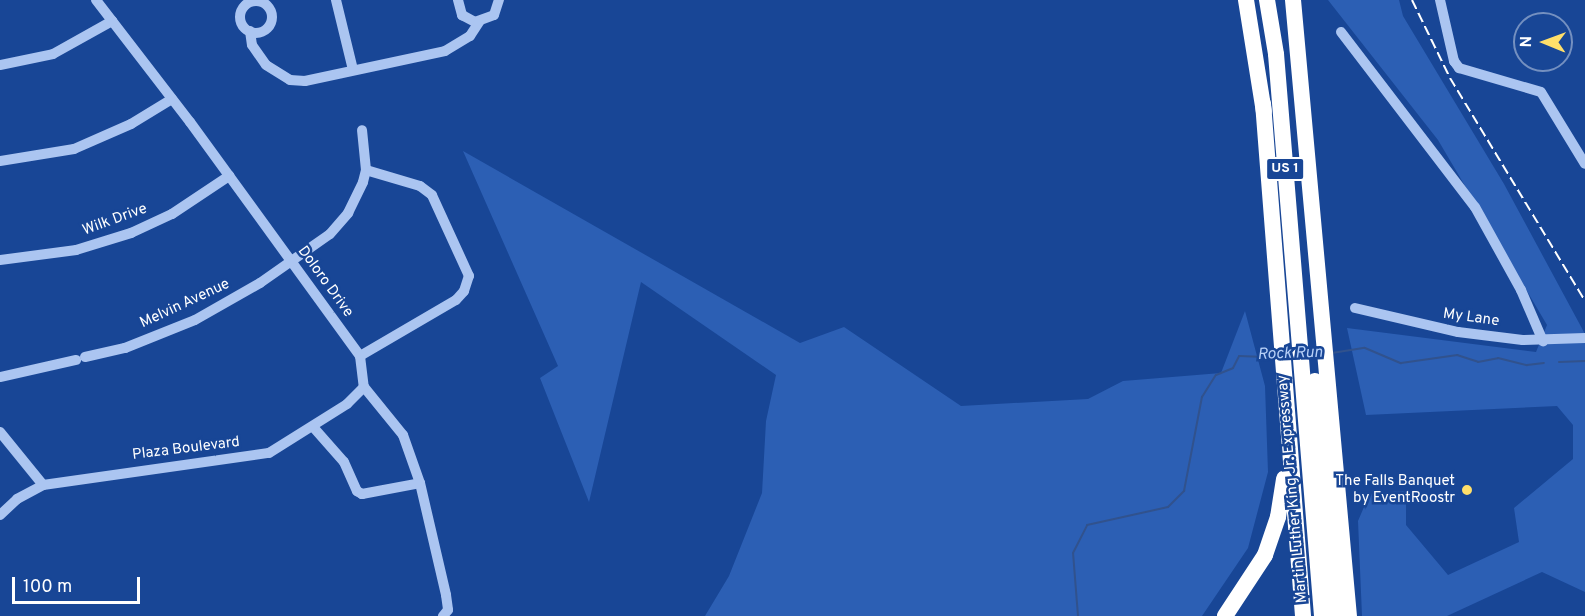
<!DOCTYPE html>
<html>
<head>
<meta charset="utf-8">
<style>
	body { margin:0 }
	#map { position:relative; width:1585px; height:616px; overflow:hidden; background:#184696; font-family:Overpass,sans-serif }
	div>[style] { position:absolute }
	.green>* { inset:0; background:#2c5fb4 }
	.stream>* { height:2px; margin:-1px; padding:0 1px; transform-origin:1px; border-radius:1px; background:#31528d }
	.minor>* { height:10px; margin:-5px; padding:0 5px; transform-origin:5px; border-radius:5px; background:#abc5f1 }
	.minor>.ring { margin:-5px; padding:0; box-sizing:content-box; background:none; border:10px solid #abc5f1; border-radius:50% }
	.highway>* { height:16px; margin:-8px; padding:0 8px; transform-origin:8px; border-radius:8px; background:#fff }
	.rail>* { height:2px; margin-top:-1px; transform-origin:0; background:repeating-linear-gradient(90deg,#fff 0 10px,transparent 0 14.5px) }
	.dots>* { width:16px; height:16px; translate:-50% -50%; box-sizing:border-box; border:3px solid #184696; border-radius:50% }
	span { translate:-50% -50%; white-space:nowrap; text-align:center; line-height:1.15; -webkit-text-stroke:5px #184696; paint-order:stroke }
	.shield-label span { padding:2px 4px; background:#184696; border:2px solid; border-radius:4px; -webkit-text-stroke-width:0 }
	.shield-label { font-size:14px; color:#fff; font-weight:700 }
	.street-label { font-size:15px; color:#fff }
	.poi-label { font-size:15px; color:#fff }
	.right { translate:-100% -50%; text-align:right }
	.water-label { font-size:16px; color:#b7d0f7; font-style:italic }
	.north { position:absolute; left:1513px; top:12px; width:60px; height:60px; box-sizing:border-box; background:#184696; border:2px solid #7490c0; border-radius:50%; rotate:271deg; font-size:16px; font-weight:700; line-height:24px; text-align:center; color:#fff }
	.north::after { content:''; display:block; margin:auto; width:21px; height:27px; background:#ffdf6a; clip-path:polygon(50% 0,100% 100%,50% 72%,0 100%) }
	.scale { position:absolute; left:12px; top:577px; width:128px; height:27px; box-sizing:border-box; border:3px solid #fff; border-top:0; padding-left:8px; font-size:18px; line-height:21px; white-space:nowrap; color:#fff; -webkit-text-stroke:4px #184696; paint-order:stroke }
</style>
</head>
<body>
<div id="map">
	<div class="green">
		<div style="clip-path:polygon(1328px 0,1399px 0,1403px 16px,1504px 184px,1585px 334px,1585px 592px,1542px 572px,1447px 616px,1362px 616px,1358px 521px,1370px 493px,1406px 491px,1406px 525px,1448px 575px,1519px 542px,1514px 508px,1573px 459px,1573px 425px,1557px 406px,1366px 415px,1347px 328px,1536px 352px,1547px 325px,1438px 140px)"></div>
		<div style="clip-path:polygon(463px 151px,800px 343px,844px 327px,961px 406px,1088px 399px,1123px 381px,1221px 373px,1245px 311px,1265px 386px,1268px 472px,1248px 548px,1202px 616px,705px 616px,729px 576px,762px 493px,766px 421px,776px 375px,641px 282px,589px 502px,540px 378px,558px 366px)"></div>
	</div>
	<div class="stream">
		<div style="left:1332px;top:353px;width:33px;rotate:-9deg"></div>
		<div style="left:1365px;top:348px;width:39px;rotate:23deg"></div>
		<div style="left:1401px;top:363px;width:57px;rotate:-8.1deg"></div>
		<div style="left:1457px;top:355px;width:22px;rotate:18deg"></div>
		<div style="left:1478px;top:362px;width:20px;rotate:-11deg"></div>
		<div style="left:1498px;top:358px;width:30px;rotate:14deg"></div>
		<div style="left:1527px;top:365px;width:17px;rotate:-7deg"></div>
		<div style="left:1559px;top:362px;width:26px;rotate:-2deg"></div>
		<div style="left:1078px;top:616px;width:63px;rotate:-94.5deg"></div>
		<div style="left:1073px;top:553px;width:31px;rotate:-63deg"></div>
		<div style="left:1087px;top:525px;width:83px;rotate:-12.5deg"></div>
		<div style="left:1168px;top:507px;width:23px;rotate:-45deg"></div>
		<div style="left:1184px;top:491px;width:96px;rotate:-79.2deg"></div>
		<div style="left:1202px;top:397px;width:26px;rotate:-58deg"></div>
		<div style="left:1216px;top:375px;width:18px;rotate:-22deg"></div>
		<div style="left:1233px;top:368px;width:13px;rotate:-63deg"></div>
		<div style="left:1239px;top:356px;width:36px;rotate:2deg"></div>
	</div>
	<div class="minor">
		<div style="left:96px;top:0;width:154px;rotate:52.4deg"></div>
		<div style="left:190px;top:122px;width:289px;rotate:54deg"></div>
		<div style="left:360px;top:356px;width:31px;rotate:83deg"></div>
		<div style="left:364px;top:387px;width:62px;rotate:50.9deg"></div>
		<div style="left:403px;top:435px;width:51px;rotate:70.5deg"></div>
		<div style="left:420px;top:483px;width:115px;rotate:76.9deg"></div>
		<div style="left:446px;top:595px;width:15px;rotate:82deg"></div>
		<div style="left:448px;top:610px;width:8px;rotate:130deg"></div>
		<div style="left:336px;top:0;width:72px;rotate:76.3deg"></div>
		<div style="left:458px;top:0;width:16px;rotate:75deg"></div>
		<div style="left:462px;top:15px;width:15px;rotate:28deg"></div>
		<div style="left:475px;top:22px;width:20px;rotate:-20deg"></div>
		<div style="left:494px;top:15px;width:16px;rotate:-72deg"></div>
		<div style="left:1440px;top:0;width:63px;rotate:77.1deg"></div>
		<div style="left:1454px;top:61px;width:9px;rotate:54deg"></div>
		<div style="left:1459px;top:68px;width:85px;rotate:16.3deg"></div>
		<div style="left:1541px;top:92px;width:84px;rotate:58.6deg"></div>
		<div class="ring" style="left:240px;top:1px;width:22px;height:22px"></div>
		<div style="left:250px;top:31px;width:14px;rotate:82deg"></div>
		<div style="left:252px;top:45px;width:24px;rotate:55deg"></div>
		<div style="left:266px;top:65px;width:28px;rotate:32deg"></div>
		<div style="left:290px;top:80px;width:15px;rotate:4deg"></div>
		<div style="left:305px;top:81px;width:143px;rotate:-12.1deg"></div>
		<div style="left:445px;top:51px;width:29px;rotate:-31deg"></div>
		<div style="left:470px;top:36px;width:17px;rotate:-57deg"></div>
		<div style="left:1341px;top:32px;width:220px;rotate:52.6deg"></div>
		<div style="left:1475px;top:207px;width:95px;rotate:61deg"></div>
		<div style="left:1521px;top:290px;width:56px;rotate:66.7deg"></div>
		<div style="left:0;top:65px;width:54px;rotate:-11.7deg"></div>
		<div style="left:53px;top:54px;width:68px;rotate:-29.2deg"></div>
		<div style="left:0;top:161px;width:75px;rotate:-9.2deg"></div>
		<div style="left:74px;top:149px;width:62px;rotate:-23.7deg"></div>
		<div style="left:131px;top:124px;width:48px;rotate:-31.4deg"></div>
		<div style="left:0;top:260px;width:77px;rotate:-7.5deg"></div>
		<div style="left:76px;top:250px;width:58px;rotate:-17.2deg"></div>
		<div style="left:131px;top:233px;width:45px;rotate:-24.9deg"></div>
		<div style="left:172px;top:214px;width:69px;rotate:-33.7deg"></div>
		<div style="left:1355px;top:308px;width:106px;rotate:13.1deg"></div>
		<div style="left:1458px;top:332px;width:65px;rotate:7deg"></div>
		<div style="left:1523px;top:340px;width:62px;rotate:-1.8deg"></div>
		<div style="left:360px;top:356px;width:111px;rotate:-30.3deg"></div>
		<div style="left:456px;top:300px;width:12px;rotate:-48deg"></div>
		<div style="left:464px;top:291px;width:16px;rotate:-72deg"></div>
		<div style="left:469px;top:276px;width:89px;rotate:-114.6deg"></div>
		<div style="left:432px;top:195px;width:15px;rotate:-143deg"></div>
		<div style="left:420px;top:186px;width:56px;rotate:-163.5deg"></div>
		<div style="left:85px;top:357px;width:41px;rotate:-12.7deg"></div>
		<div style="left:125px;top:348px;width:75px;rotate:-21.8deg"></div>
		<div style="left:195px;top:320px;width:75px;rotate:-29.6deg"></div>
		<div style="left:260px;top:283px;width:85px;rotate:-35deg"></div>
		<div style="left:330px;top:234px;width:28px;rotate:-49deg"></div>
		<div style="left:348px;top:213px;width:34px;rotate:-64deg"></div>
		<div style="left:363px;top:182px;width:12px;rotate:-76deg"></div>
		<div style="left:366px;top:170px;width:40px;rotate:-95.7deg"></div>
		<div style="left:0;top:377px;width:78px;rotate:-12.6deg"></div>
		<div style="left:314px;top:428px;width:45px;rotate:48.6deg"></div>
		<div style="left:344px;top:462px;width:32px;rotate:66deg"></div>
		<div style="left:357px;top:491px;width:6px;rotate:31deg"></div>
		<div style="left:362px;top:494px;width:59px;rotate:-10.7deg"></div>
		<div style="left:0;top:432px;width:68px;rotate:50.9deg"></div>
		<div style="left:0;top:515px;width:23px;rotate:-43deg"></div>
		<div style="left:17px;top:499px;width:30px;rotate:-28deg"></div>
		<div style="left:43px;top:485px;width:228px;rotate:-8.1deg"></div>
		<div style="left:269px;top:453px;width:92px;rotate:-32.1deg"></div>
		<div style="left:347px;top:404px;width:24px;rotate:-45deg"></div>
	</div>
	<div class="highway">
		<div style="left:1246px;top:0;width:113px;rotate:80.9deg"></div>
		<div style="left:1267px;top:0;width:55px;rotate:80.5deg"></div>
		<div style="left:1276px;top:54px;width:564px;rotate:85.32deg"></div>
		<div style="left:1293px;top:0;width:619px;rotate:84.81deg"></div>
		<div style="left:1263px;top:103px;width:515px;rotate:85.54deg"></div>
		<div style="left:1315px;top:381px;width:236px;rotate:85.4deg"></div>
		<div style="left:1225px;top:616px;width:73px;rotate:-56.7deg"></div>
		<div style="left:1265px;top:555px;width:40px;rotate:-71.1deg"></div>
		<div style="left:1278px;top:517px;width:39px;rotate:-81deg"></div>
	</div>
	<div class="rail">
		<div style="left:1412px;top:0;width:87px;rotate:64deg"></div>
		<div style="left:1450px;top:78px;width:261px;rotate:58.8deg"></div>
	</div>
	<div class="dots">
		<div style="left:1467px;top:490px;background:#ffdf6a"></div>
	</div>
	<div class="shield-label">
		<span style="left:1285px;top:169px">US 1</span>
	</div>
	<div class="street-label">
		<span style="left:115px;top:220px;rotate:-20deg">Wilk Drive</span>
		<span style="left:325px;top:282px;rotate:54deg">Doloro Drive</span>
		<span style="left:185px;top:304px;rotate:-25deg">Melvin Avenue</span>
		<span style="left:1471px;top:318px;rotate:8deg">My Lane</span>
		<span style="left:186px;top:449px;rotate:-7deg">Plaza Boulevard</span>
		<span style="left:1293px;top:489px;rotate:-95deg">Martin Luther King Jr. Expressway</span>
	</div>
	<div class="poi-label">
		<span class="right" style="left:1455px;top:490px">The Falls Banquet<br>by EventRoostr</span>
	</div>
	<div class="water-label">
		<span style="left:1290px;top:354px;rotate:-2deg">Rock Run</span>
	</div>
	<div class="north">N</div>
	<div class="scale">100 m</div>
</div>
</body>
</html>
